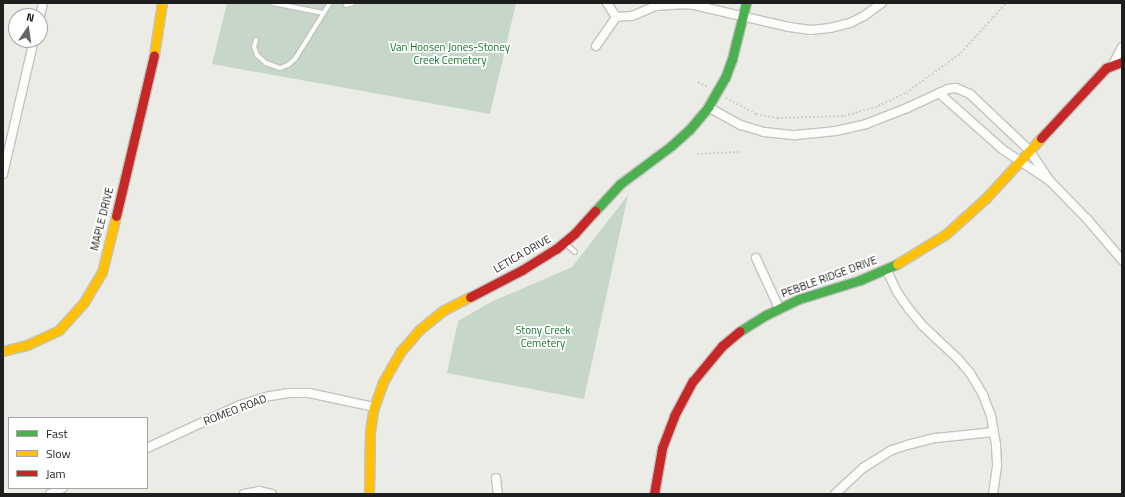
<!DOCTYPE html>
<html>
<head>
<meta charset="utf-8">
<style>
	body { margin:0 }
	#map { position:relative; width:1125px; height:497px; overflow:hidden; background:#ecece7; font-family:"Titillium Web",sans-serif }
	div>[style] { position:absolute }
	.cemetery>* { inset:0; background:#c6d7c9 }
	.path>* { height:2px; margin-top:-1px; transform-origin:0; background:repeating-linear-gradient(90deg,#d5cbc7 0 2px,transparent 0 4px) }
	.roads { filter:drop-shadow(1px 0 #c3c3c1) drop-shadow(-1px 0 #c3c3c1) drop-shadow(0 1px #c3c3c1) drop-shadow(0 -1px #c3c3c1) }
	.lane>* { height:4px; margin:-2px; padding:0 2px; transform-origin:2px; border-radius:2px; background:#fcfcfb }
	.street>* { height:8px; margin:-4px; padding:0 4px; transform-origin:4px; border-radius:4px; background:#fcfcfb }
	.fast>* { height:9px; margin:-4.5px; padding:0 4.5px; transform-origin:4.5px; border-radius:4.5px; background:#4caf50 }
	.slow>* { height:9px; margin:-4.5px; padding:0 4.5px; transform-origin:4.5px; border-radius:4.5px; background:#ffc107 }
	.jam>* { height:9px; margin:-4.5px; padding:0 4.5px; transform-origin:4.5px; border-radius:4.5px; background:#c62828 }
	span { translate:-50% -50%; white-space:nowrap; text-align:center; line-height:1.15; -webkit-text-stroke:3.5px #fff; paint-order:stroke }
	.park-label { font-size:11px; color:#13752b }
	.street-label { font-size:11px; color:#1e1e1e }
	.frame { position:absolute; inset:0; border:4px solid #1e1e1e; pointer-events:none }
	.legend { position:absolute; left:8px; top:417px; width:140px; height:72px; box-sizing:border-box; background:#fff; border:1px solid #a5a5a5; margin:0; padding:5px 7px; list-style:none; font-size:12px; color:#1e1e1e }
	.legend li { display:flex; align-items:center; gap:8px; height:20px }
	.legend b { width:20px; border:1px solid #a5a5a5 }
	.north { position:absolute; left:8px; top:8px; width:40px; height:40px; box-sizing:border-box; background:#fff; border:1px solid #a5a5a5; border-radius:50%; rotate:13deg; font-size:11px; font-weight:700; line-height:16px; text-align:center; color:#1e1e1e }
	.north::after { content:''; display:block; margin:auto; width:14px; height:18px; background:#666664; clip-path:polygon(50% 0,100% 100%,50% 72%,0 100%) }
</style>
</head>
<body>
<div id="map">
	<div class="cemetery">
		<div style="clip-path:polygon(227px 3px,516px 3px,490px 114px,212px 64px)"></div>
		<div style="clip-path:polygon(628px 195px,584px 399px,447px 373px,458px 321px,491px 302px,572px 267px)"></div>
	</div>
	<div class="path">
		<div style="left:698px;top:82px;width:11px;rotate:27deg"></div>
		<div style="left:726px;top:98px;width:34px;rotate:28deg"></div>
		<div style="left:756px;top:114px;width:21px;rotate:11deg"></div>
		<div style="left:777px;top:118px;width:67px;rotate:-1.7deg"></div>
		<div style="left:844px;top:116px;width:35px;rotate:-16deg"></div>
		<div style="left:878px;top:106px;width:31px;rotate:-25deg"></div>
		<div style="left:906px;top:93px;width:68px;rotate:-36deg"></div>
		<div style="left:961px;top:53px;width:67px;rotate:-48deg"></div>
		<div style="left:697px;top:154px;width:42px;rotate:-2.7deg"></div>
	</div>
	<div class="roads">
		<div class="lane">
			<div style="left:273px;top:3px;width:51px;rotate:11.3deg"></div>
			<div style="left:346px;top:5px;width:7px;rotate:-16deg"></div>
			<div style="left:256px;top:40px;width:7px;rotate:106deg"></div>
			<div style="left:254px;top:47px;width:9px;rotate:69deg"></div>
			<div style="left:257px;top:55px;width:12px;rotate:42deg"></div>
			<div style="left:266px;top:63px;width:15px;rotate:20deg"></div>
			<div style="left:280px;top:68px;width:9px;rotate:-21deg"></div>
			<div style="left:288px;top:65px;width:9px;rotate:-41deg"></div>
			<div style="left:295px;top:59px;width:66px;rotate:-58deg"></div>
			<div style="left:564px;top:243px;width:14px;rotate:39deg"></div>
		</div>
		<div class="street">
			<div style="left:607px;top:3px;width:17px;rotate:57deg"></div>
			<div style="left:40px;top:16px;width:13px;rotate:-77deg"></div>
			<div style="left:596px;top:46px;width:35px;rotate:-55deg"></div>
			<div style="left:616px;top:17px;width:16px;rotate:-4deg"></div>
			<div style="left:632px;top:16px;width:26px;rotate:-23deg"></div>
			<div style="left:656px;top:6px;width:26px;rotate:-4deg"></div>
			<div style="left:682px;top:4px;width:12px;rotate:5deg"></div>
			<div style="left:694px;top:5px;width:98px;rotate:13deg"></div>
			<div style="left:789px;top:27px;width:22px;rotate:8deg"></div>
			<div style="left:811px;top:30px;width:19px;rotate:-6deg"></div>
			<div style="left:830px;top:28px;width:21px;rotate:-14deg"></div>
			<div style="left:850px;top:23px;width:16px;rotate:-27deg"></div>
			<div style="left:864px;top:16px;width:22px;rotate:-36deg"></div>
			<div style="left:1113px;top:64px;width:19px;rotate:-62deg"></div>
			<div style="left:939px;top:93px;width:84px;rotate:41.6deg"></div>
			<div style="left:1002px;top:149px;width:58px;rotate:33.7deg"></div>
			<div style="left:1050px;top:181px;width:53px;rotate:45.8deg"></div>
			<div style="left:1087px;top:219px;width:54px;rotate:49.5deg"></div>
			<div style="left:708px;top:107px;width:38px;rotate:29deg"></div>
			<div style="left:741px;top:125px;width:24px;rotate:17deg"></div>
			<div style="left:764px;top:132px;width:31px;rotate:6deg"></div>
			<div style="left:795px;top:135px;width:22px;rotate:-5deg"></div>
			<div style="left:817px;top:133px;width:19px;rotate:-6deg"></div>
			<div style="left:836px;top:131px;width:31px;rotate:-13deg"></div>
			<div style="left:866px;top:124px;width:44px;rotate:-21.3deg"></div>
			<div style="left:907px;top:108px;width:45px;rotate:-24.9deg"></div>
			<div style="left:948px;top:89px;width:8px;rotate:-7deg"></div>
			<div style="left:956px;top:88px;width:15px;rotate:23deg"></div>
			<div style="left:970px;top:94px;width:81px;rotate:43.5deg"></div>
			<div style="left:1029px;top:150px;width:37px;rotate:56deg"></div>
			<div style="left:3px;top:174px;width:138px;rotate:-77deg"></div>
			<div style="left:756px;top:258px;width:55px;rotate:65.3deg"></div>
			<div style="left:886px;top:269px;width:25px;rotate:64deg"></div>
			<div style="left:897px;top:292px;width:21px;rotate:55deg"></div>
			<div style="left:909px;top:309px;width:21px;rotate:51deg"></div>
			<div style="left:922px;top:325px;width:50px;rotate:43.4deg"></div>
			<div style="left:958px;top:359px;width:18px;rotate:49deg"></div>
			<div style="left:970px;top:373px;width:26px;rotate:59deg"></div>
			<div style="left:983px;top:395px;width:22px;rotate:69deg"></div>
			<div style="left:991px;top:416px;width:29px;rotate:80deg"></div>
			<div style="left:996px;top:445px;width:21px;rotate:87deg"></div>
			<div style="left:997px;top:466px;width:28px;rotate:98deg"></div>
			<div style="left:147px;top:448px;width:102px;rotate:-24.8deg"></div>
			<div style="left:240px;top:405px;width:31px;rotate:-17deg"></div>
			<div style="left:270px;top:396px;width:18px;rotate:-9deg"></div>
			<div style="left:288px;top:393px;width:21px"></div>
			<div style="left:309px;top:393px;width:66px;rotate:12.2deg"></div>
			<div style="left:496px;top:478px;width:16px;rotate:83deg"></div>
			<div style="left:50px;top:494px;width:14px;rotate:-25deg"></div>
			<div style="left:244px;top:494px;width:15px;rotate:-11deg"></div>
			<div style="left:259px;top:491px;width:13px;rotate:13deg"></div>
			<div style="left:835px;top:494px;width:38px;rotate:-43deg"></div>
			<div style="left:863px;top:468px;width:34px;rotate:-32deg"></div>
			<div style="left:892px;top:450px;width:16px;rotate:-18deg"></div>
			<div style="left:907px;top:445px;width:30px;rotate:-14deg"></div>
			<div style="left:936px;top:438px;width:58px;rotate:-5.9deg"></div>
		</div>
		<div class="fast">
			<div style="left:595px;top:211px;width:37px;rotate:-47deg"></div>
			<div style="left:620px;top:184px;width:64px;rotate:-36.7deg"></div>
			<div style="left:671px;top:146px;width:24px;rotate:-42deg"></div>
			<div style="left:689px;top:130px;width:30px;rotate:-50deg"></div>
			<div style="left:708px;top:107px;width:34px;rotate:-60deg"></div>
			<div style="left:725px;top:78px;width:20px;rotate:-70deg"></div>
			<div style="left:732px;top:59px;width:58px;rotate:-76deg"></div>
			<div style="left:740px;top:331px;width:31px;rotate:-32deg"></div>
			<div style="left:766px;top:315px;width:37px;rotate:-26deg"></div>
			<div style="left:799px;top:299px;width:64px;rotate:-17.3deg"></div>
			<div style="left:860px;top:280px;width:40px;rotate:-23.4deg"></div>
		</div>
		<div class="slow">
			<div style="left:154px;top:55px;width:53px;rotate:-81.3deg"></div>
			<div style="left:897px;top:264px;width:57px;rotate:-31.5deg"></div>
			<div style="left:946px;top:234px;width:54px;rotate:-42deg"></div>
			<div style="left:986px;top:198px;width:81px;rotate:-47.5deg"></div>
			<div style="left:3px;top:351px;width:25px;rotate:-14deg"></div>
			<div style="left:27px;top:345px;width:35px;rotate:-25deg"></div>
			<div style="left:59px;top:330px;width:38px;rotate:-48deg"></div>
			<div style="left:84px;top:302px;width:35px;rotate:-59deg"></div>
			<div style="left:102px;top:272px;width:58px;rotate:-76deg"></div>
			<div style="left:369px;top:494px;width:63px;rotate:-89.1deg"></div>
			<div style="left:370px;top:431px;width:24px;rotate:-81deg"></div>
			<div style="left:374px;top:407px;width:27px;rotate:-70deg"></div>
			<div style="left:383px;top:382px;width:36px;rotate:-60deg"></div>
			<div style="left:401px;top:351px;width:28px;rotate:-49deg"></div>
			<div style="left:419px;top:330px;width:32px;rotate:-39deg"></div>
			<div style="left:444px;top:310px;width:29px;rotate:-27deg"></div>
		</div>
		<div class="jam">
			<div style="left:1041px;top:138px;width:96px;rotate:-47.1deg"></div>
			<div style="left:1106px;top:68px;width:17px;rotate:-21deg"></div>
			<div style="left:116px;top:216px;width:165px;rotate:-76.7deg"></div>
			<div style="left:470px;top:297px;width:59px;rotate:-27.4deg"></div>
			<div style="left:522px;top:270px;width:40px;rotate:-32deg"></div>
			<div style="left:556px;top:249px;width:25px;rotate:-40deg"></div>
			<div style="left:575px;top:233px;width:30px;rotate:-48deg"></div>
			<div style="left:654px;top:494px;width:47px;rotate:-80.1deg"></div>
			<div style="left:662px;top:448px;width:34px;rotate:-69deg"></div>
			<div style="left:674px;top:416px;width:40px;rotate:-62deg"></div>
			<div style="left:693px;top:381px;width:45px;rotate:-50.4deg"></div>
			<div style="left:722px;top:346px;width:23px;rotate:-40deg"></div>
		</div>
	</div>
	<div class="park-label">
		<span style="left:450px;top:54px">Van Hoosen Jones-Stoney<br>Creek Cemetery</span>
		<span style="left:543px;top:337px">Stony Creek<br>Cemetery</span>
	</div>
	<div class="street-label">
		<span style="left:102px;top:219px;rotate:-76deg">MAPLE DRIVE</span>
		<span style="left:522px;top:254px;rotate:-30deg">LETICA DRIVE</span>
		<span style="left:829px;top:277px;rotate:-20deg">PEBBLE RIDGE DRIVE</span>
		<span style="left:235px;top:410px;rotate:-21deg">ROMEO ROAD</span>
	</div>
	<div class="frame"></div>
	<ul class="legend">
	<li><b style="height:5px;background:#4caf50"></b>Fast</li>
	<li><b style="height:5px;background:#ffc107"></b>Slow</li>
	<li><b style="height:5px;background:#c62828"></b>Jam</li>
	</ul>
	<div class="north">N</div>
</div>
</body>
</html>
